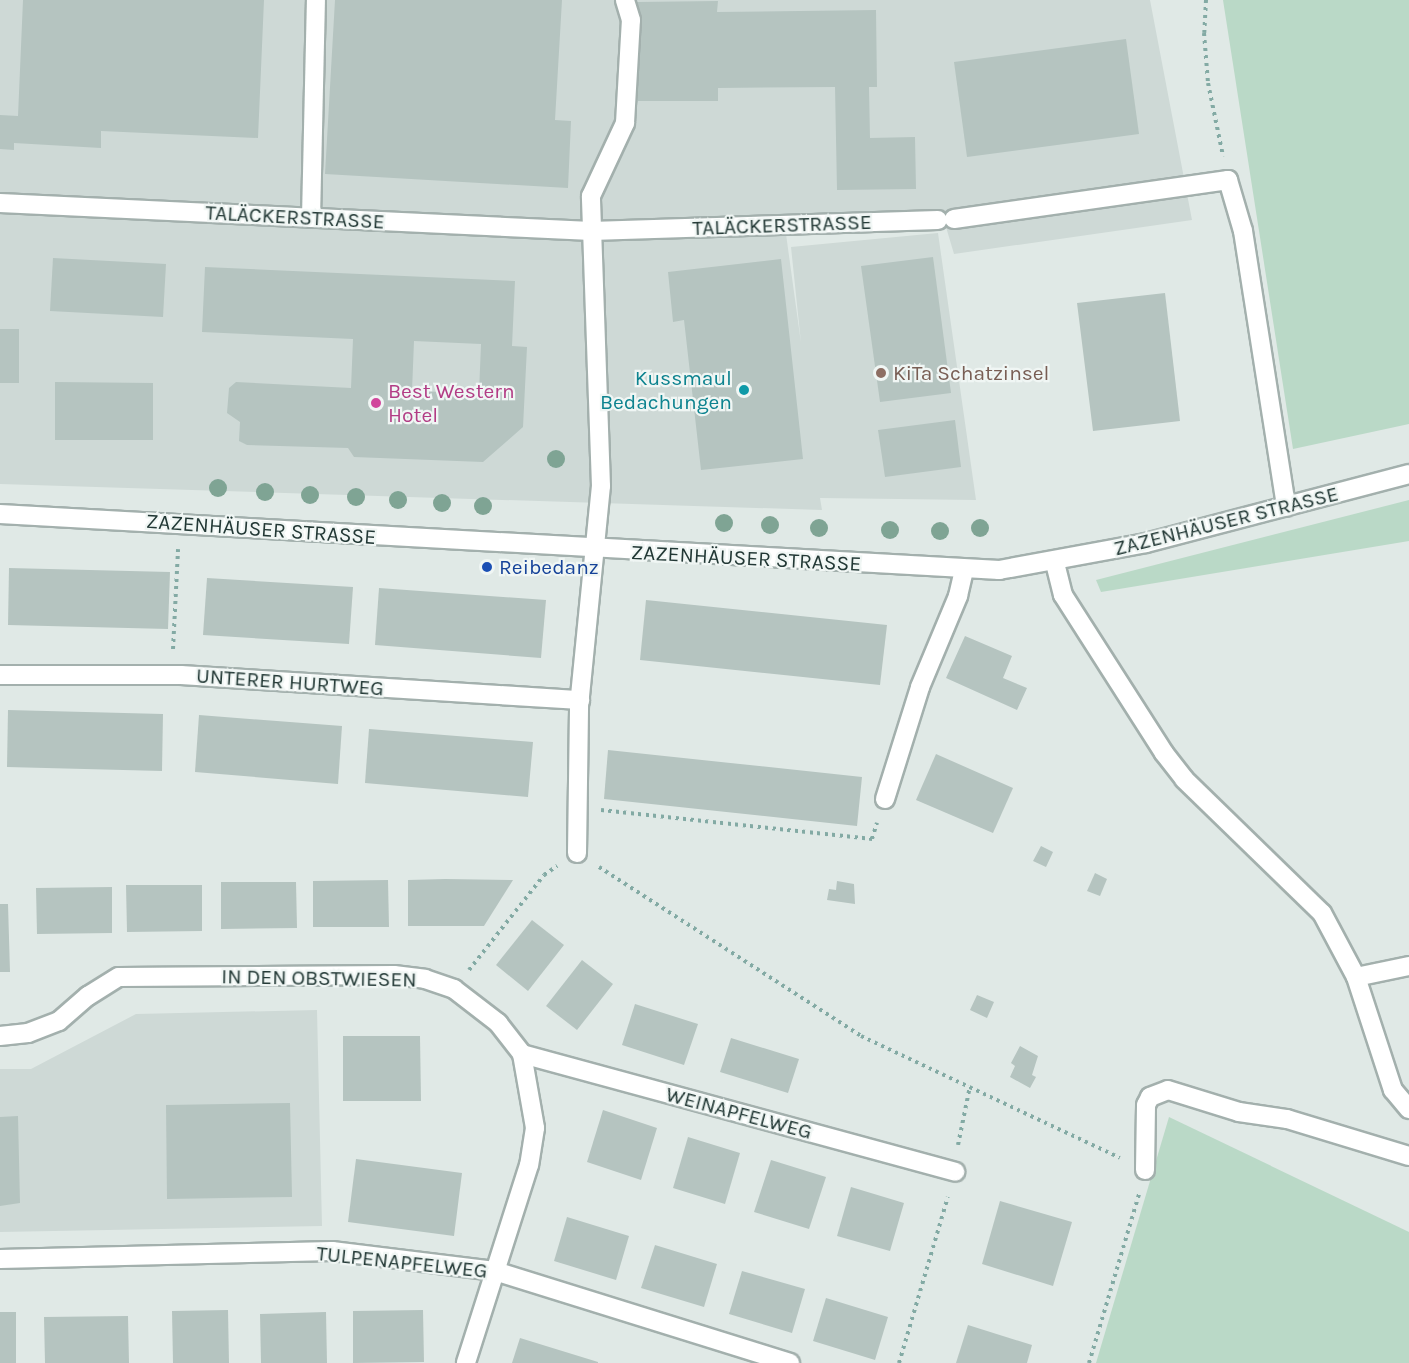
<!DOCTYPE html>
<html>
<head>
<meta charset="utf-8">
<style>
	body { margin:0 }
	#map { position:relative; width:1409px; height:1363px; overflow:hidden; background:#e0e9e6; font-family:Karla,sans-serif }
	div>[style] { position:absolute }
	.built>* { inset:0; background:#ced9d6 }
	.green>* { inset:0; background:#bad9c7 }
	.building>* { inset:0; background:#b5c4c0 }
	.path>* { height:4px; margin-top:-2px; transform-origin:0; background:repeating-linear-gradient(90deg,#83aaa4 0 3px,transparent 0 7.5px) }
	.roads { filter:drop-shadow(2px 0 #a3b0ad) drop-shadow(-2px 0 #a3b0ad) drop-shadow(0 2px #a3b0ad) drop-shadow(0 -2px #a3b0ad) }
	.minor>* { height:18px; margin:-9px; padding:0 9px; transform-origin:9px; border-radius:9px; background:#fff }
	.trees>* { width:18px; height:18px; margin:-9px; border-radius:50%; background:#7fa494 }
	.dots>* { width:16px; height:16px; translate:-50% -50%; box-sizing:border-box; border:3px solid #f0f6f4; border-radius:50% }
	span { translate:-50% -50%; white-space:nowrap; text-align:center; line-height:1.15; -webkit-text-stroke:4.5px #f0f6f4; paint-order:stroke }
	.street-label { font-size:21px; color:#223835 }
	.education-label { font-size:21px; color:#785e54 }
	.left { translate:0 -50%; text-align:left }
	.culture-label { font-size:21px; color:#0d838f }
	.right { translate:-100% -50%; text-align:right }
	.hotel-label { font-size:21px; color:#b23c85 }
	.transit-label { font-size:21px; color:#164399 }
</style>
</head>
<body>
<div id="map">
	<div class="built">
		<div style="clip-path:polygon(0 0,1150px 0,1192px 220px,954px 254px,946px 227px,786px 234px,801px 343px,791px 247px,938px 233px,976px 500px,820px 498px,822px 510px,0 484px)"></div>
		<div style="clip-path:polygon(317px 1010px,322px 1226px,0 1232px,0 1069px,31px 1069px,136px 1014px)"></div>
	</div>
	<div class="green">
		<div style="clip-path:polygon(1223px 0,1409px 0,1409px 424px,1293px 449px)"></div>
		<div style="clip-path:polygon(1409px 500px,1409px 541px,1101px 592px,1096px 580px)"></div>
		<div style="clip-path:polygon(1169px 1117px,1409px 1232px,1409px 1363px,1096px 1363px)"></div>
	</div>
	<div class="building">
		<div style="clip-path:polygon(23px 0,264px 0,258px 138px,101px 131px,101px 148px,14px 143px,14px 150px,0 149px,0 115px,18px 116px)"></div>
		<div style="clip-path:polygon(335px 0,562px 0,555px 120px,571px 121px,568px 188px,325px 174px)"></div>
		<div style="clip-path:polygon(718px 1px,717px 12px,876px 10px,877px 87px,869px 87px,870px 138px,915px 137px,916px 189px,837px 190px,835px 87px,718px 88px,718px 101px,638px 101px,637px 2px)"></div>
		<div style="clip-path:polygon(1126px 39px,1139px 134px,967px 157px,954px 62px)"></div>
		<div style="clip-path:polygon(933px 257px,951px 393px,880px 402px,861px 266px)"></div>
		<div style="clip-path:polygon(53px 258px,166px 264px,163px 317px,50px 311px)"></div>
		<div style="clip-path:polygon(781px 259px,803px 459px,701px 470px,684px 320px,673px 322px,668px 272px)"></div>
		<div style="clip-path:polygon(evenodd,205px 267px,515px 281px,512px 346px,527px 347px,523px 427px,483px 462px,354px 457px,348px 448px,247px 445px,239px 441px,240px 422px,227px 413px,229px 388px,236px 382px,351px 388px,353px 339px,202px 332px,205px 267px,414px 341px,481px 344px,479px 393px,412px 391px,414px 341px)"></div>
		<div style="clip-path:polygon(1165px 293px,1180px 421px,1093px 431px,1077px 303px)"></div>
		<div style="clip-path:polygon(0 329px,19px 329px,19px 383px,0 383px)"></div>
		<div style="clip-path:polygon(55px 382px,153px 383px,153px 440px,55px 440px)"></div>
		<div style="clip-path:polygon(955px 420px,961px 467px,885px 477px,878px 430px)"></div>
		<div style="clip-path:polygon(9px 568px,170px 572px,168px 629px,8px 625px)"></div>
		<div style="clip-path:polygon(207px 578px,353px 587px,349px 644px,203px 635px)"></div>
		<div style="clip-path:polygon(379px 588px,546px 600px,541px 658px,375px 645px)"></div>
		<div style="clip-path:polygon(646px 600px,887px 625px,880px 685px,640px 660px)"></div>
		<div style="clip-path:polygon(965px 636px,1012px 656px,1003px 678px,1027px 688px,1017px 710px,946px 678px)"></div>
		<div style="clip-path:polygon(8px 710px,163px 714px,162px 771px,7px 767px)"></div>
		<div style="clip-path:polygon(199px 715px,342px 726px,338px 784px,195px 772px)"></div>
		<div style="clip-path:polygon(369px 729px,533px 742px,528px 797px,365px 783px)"></div>
		<div style="clip-path:polygon(608px 750px,862px 777px,857px 826px,604px 799px)"></div>
		<div style="clip-path:polygon(936px 754px,1013px 788px,993px 833px,916px 800px)"></div>
		<div style="clip-path:polygon(1041px 846px,1053px 852px,1046px 867px,1033px 861px)"></div>
		<div style="clip-path:polygon(1095px 873px,1107px 879px,1100px 896px,1087px 891px)"></div>
		<div style="clip-path:polygon(445px 879px,446px 879px,513px 880px,484px 926px,408px 926px,408px 880px)"></div>
		<div style="clip-path:polygon(388px 880px,389px 927px,313px 927px,313px 881px)"></div>
		<div style="clip-path:polygon(837px 881px,854px 884px,855px 904px,827px 900px,829px 889px,836px 890px)"></div>
		<div style="clip-path:polygon(221px 882px,296px 882px,297px 928px,221px 929px)"></div>
		<div style="clip-path:polygon(126px 885px,202px 885px,202px 931px,127px 932px)"></div>
		<div style="clip-path:polygon(112px 887px,112px 933px,37px 934px,36px 888px)"></div>
		<div style="clip-path:polygon(0 904px,8px 904px,10px 972px,0 972px)"></div>
		<div style="clip-path:polygon(532px 920px,564px 945px,528px 991px,496px 965px)"></div>
		<div style="clip-path:polygon(582px 960px,613px 984px,577px 1030px,546px 1006px)"></div>
		<div style="clip-path:polygon(977px 995px,994px 1002px,987px 1018px,970px 1010px)"></div>
		<div style="clip-path:polygon(635px 1004px,698px 1024px,684px 1065px,622px 1045px)"></div>
		<div style="clip-path:polygon(343px 1036px,420px 1036px,421px 1101px,343px 1101px)"></div>
		<div style="clip-path:polygon(731px 1038px,799px 1059px,788px 1093px,720px 1072px)"></div>
		<div style="clip-path:polygon(1020px 1046px,1038px 1056px,1032px 1075px,1036px 1077px,1030px 1088px,1010px 1077px,1015px 1066px,1011px 1063px)"></div>
		<div style="clip-path:polygon(290px 1103px,292px 1197px,167px 1199px,166px 1105px)"></div>
		<div style="clip-path:polygon(603px 1110px,657px 1128px,641px 1180px,587px 1162px)"></div>
		<div style="clip-path:polygon(18px 1116px,20px 1203px,0 1206px,0 1117px)"></div>
		<div style="clip-path:polygon(688px 1137px,740px 1153px,725px 1204px,673px 1188px)"></div>
		<div style="clip-path:polygon(356px 1159px,462px 1173px,454px 1236px,348px 1222px)"></div>
		<div style="clip-path:polygon(771px 1160px,826px 1177px,809px 1229px,754px 1212px)"></div>
		<div style="clip-path:polygon(851px 1187px,904px 1203px,890px 1251px,837px 1236px)"></div>
		<div style="clip-path:polygon(1000px 1201px,1072px 1222px,1053px 1286px,982px 1264px)"></div>
		<div style="clip-path:polygon(567px 1217px,629px 1236px,616px 1280px,554px 1261px)"></div>
		<div style="clip-path:polygon(655px 1245px,717px 1264px,704px 1307px,641px 1288px)"></div>
		<div style="clip-path:polygon(742px 1271px,805px 1289px,792px 1333px,729px 1314px)"></div>
		<div style="clip-path:polygon(826px 1298px,888px 1317px,875px 1360px,813px 1341px)"></div>
		<div style="clip-path:polygon(228px 1310px,229px 1363px,173px 1363px,172px 1311px)"></div>
		<div style="clip-path:polygon(423px 1310px,424px 1362px,353px 1363px,353px 1311px)"></div>
		<div style="clip-path:polygon(0 1312px,16px 1312px,16px 1363px,0 1363px)"></div>
		<div style="clip-path:polygon(326px 1312px,327px 1363px,261px 1363px,260px 1314px)"></div>
		<div style="clip-path:polygon(128px 1316px,129px 1363px,45px 1363px,44px 1317px)"></div>
		<div style="clip-path:polygon(968px 1325px,1032px 1345px,1027px 1363px,956px 1363px)"></div>
		<div style="clip-path:polygon(520px 1338px,598px 1362px,598px 1363px,512px 1363px)"></div>
	</div>
	<div class="path">
		<div style="left:1206px;top:0;width:33px;rotate:93deg"></div>
		<div style="left:1204px;top:33px;width:50px;rotate:85.4deg"></div>
		<div style="left:1208px;top:83px;width:75px;rotate:78.4deg"></div>
		<div style="left:173px;top:649px;width:100px;rotate:-87.1deg"></div>
		<div style="left:601px;top:810px;width:273px;rotate:6.1deg"></div>
		<div style="left:872px;top:839px;width:17px;rotate:-73deg"></div>
		<div style="left:599px;top:867px;width:312px;rotate:32.8deg"></div>
		<div style="left:861px;top:1036px;width:286px;rotate:25.2deg"></div>
		<div style="left:469px;top:970px;width:121px;rotate:-51.7deg"></div>
		<div style="left:544px;top:875px;width:16px;rotate:-35deg"></div>
		<div style="left:958px;top:1145px;width:60px;rotate:-78.5deg"></div>
		<div style="left:899px;top:1363px;width:173px;rotate:-73.6deg"></div>
		<div style="left:1089px;top:1363px;width:176px;rotate:-73.5deg"></div>
	</div>
	<div class="roads">
		<div class="minor">
			<div style="left:0;top:203px;width:592px;rotate:2.71deg"></div>
			<div style="left:591px;top:231px;width:347px;rotate:-1.8deg"></div>
			<div style="left:311px;top:218px;width:218px;rotate:-88.7deg"></div>
			<div style="left:954px;top:219px;width:277px;rotate:-8.1deg"></div>
			<div style="left:1228px;top:180px;width:53px;rotate:73.6deg"></div>
			<div style="left:1243px;top:231px;width:279px;rotate:81.1deg"></div>
			<div style="left:0;top:514px;width:1001px;rotate:3.21deg"></div>
			<div style="left:999px;top:570px;width:149px;rotate:-10.4deg"></div>
			<div style="left:1146px;top:543px;width:272px;rotate:-14.7deg"></div>
			<div style="left:1055px;top:563px;width:33px;rotate:76deg"></div>
			<div style="left:1063px;top:595px;width:188px;rotate:57.4deg"></div>
			<div style="left:1164px;top:753px;width:33px;rotate:52deg"></div>
			<div style="left:1184px;top:779px;width:192px;rotate:44.2deg"></div>
			<div style="left:1322px;top:913px;width:72px;rotate:62deg"></div>
			<div style="left:1356px;top:977px;width:119px;rotate:71.9deg"></div>
			<div style="left:1393px;top:1090px;width:25px;rotate:50deg"></div>
			<div style="left:0;top:675px;width:181px"></div>
			<div style="left:181px;top:675px;width:400px;rotate:3.6deg"></div>
			<div style="left:885px;top:799px;width:117px;rotate:-72.6deg"></div>
			<div style="left:920px;top:687px;width:99px;rotate:-67.3deg"></div>
			<div style="left:958px;top:596px;width:27px;rotate:-77deg"></div>
			<div style="left:577px;top:853px;width:147px;rotate:-89.2deg"></div>
			<div style="left:579px;top:706px;width:221px;rotate:-84.3deg"></div>
			<div style="left:601px;top:486px;width:290px;rotate:-92deg"></div>
			<div style="left:591px;top:196px;width:81px;rotate:-65deg"></div>
			<div style="left:625px;top:123px;width:103px;rotate:-86.7deg"></div>
			<div style="left:631px;top:20px;width:21px;rotate:-107deg"></div>
			<div style="left:1356px;top:977px;width:54px;rotate:-11.7deg"></div>
			<div style="left:0;top:1036px;width:28px;rotate:-6deg"></div>
			<div style="left:28px;top:1033px;width:33px;rotate:-21deg"></div>
			<div style="left:59px;top:1021px;width:38px;rotate:-41deg"></div>
			<div style="left:88px;top:996px;width:36px;rotate:-32deg"></div>
			<div style="left:119px;top:977px;width:275px;rotate:-0.4deg"></div>
			<div style="left:394px;top:975px;width:31px;rotate:7deg"></div>
			<div style="left:425px;top:979px;width:31px;rotate:19deg"></div>
			<div style="left:454px;top:989px;width:56px;rotate:37.7deg"></div>
			<div style="left:498px;top:1023px;width:39px;rotate:52deg"></div>
			<div style="left:522px;top:1054px;width:75px;rotate:80deg"></div>
			<div style="left:535px;top:1128px;width:37px;rotate:99deg"></div>
			<div style="left:529px;top:1165px;width:208px;rotate:107.7deg"></div>
			<div style="left:522px;top:1054px;width:449px;rotate:15.2deg"></div>
			<div style="left:1145px;top:1170px;width:65px;rotate:-89.1deg"></div>
			<div style="left:1146px;top:1105px;width:9px;rotate:-63deg"></div>
			<div style="left:1150px;top:1097px;width:19px;rotate:-21deg"></div>
			<div style="left:1168px;top:1090px;width:74px;rotate:17.2deg"></div>
			<div style="left:1239px;top:1112px;width:49px;rotate:8.3deg"></div>
			<div style="left:1287px;top:1119px;width:127px;rotate:16.9deg"></div>
			<div style="left:0;top:1259px;width:332px;rotate:-1.4deg"></div>
			<div style="left:332px;top:1251px;width:164px;rotate:7deg"></div>
			<div style="left:495px;top:1271px;width:309px;rotate:17.3deg"></div>
		</div>
	</div>
	<div class="trees">
		<div style="left:556px;top:459px"></div>
		<div style="left:218px;top:488px"></div>
		<div style="left:265px;top:492px"></div>
		<div style="left:310px;top:495px"></div>
		<div style="left:356px;top:497px"></div>
		<div style="left:398px;top:500px"></div>
		<div style="left:442px;top:503px"></div>
		<div style="left:483px;top:506px"></div>
		<div style="left:724px;top:523px"></div>
		<div style="left:770px;top:525px"></div>
		<div style="left:819px;top:528px"></div>
		<div style="left:980px;top:528px"></div>
		<div style="left:890px;top:530px"></div>
		<div style="left:940px;top:531px"></div>
	</div>
	<div class="dots">
		<div style="left:881px;top:373px;background:#8d6e63"></div>
		<div style="left:744px;top:390px;background:#0f9aa8"></div>
		<div style="left:376px;top:403px;background:#d1479c"></div>
		<div style="left:487px;top:567px;background:#1a4fb4"></div>
	</div>
	<div class="street-label">
		<span style="left:295px;top:217px;rotate:3deg">TALÄCKERSTRASSE</span>
		<span style="left:782px;top:225px;rotate:-2deg">TALÄCKERSTRASSE</span>
		<span style="left:1226px;top:521px;rotate:-14deg">ZAZENHÄUSER STRASSE</span>
		<span style="left:261px;top:529px;rotate:4deg">ZAZENHÄUSER STRASSE</span>
		<span style="left:746px;top:558px;rotate:3deg">ZAZENHÄUSER STRASSE</span>
		<span style="left:290px;top:682px;rotate:4deg">UNTERER HURTWEG</span>
		<span style="left:319px;top:978px;rotate:1deg">IN DEN OBSTWIESEN</span>
		<span style="left:739px;top:1113px;rotate:15deg">WEINAPFELWEG</span>
		<span style="left:402px;top:1262px;rotate:6deg">TULPENAPFELWEG</span>
	</div>
	<div class="education-label">
		<span class="left" style="left:893px;top:373px">KiTa Schatzinsel</span>
	</div>
	<div class="culture-label">
		<span class="right" style="left:732px;top:390px">Kussmaul<br>Bedachungen</span>
	</div>
	<div class="hotel-label">
		<span class="left" style="left:388px;top:403px">Best Western<br>Hotel</span>
	</div>
	<div class="transit-label">
		<span class="left" style="left:499px;top:567px">Reibedanz</span>
	</div>
</div>
</body>
</html>
